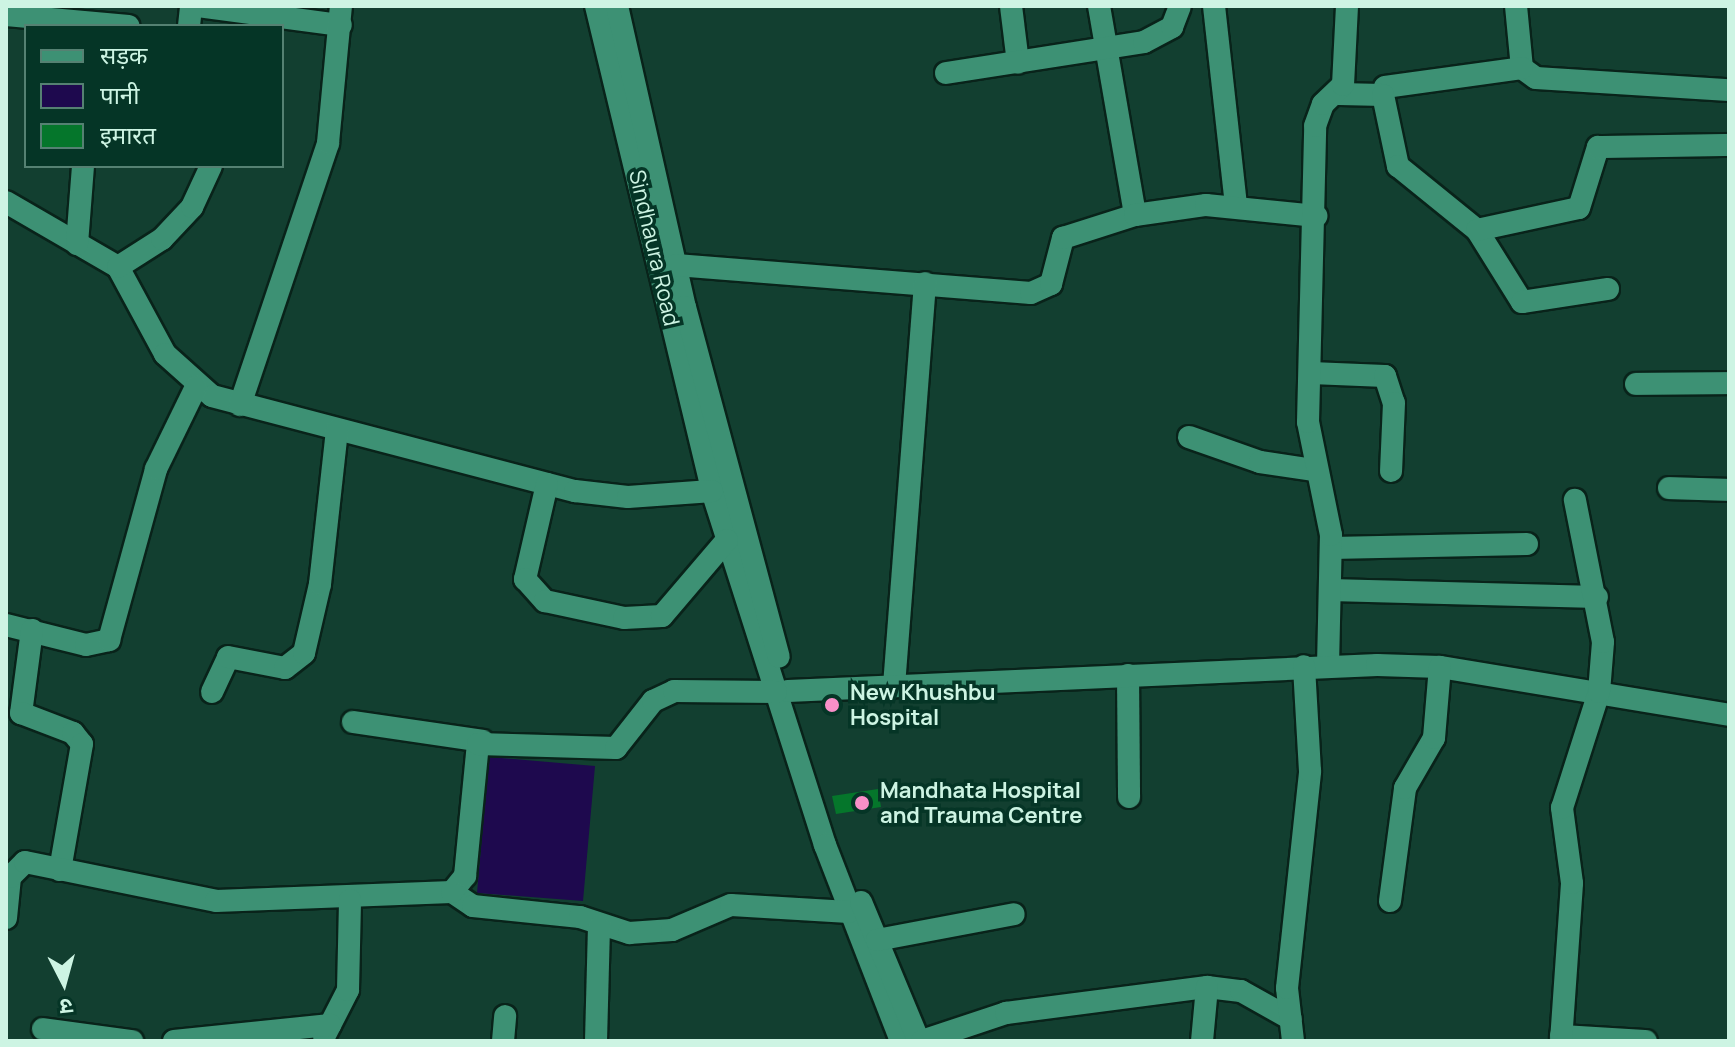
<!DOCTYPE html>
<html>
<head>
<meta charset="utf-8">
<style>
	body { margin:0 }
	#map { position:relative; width:1735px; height:1047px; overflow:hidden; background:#123f30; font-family:Manrope,"Noto Sans Devanagari",sans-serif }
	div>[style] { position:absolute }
	.water>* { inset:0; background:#1e094e }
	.building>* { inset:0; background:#05762b }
	.roads { filter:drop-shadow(2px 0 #09231a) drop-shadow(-2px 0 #09231a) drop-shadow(0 2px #09231a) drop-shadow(0 -2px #09231a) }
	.minor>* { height:22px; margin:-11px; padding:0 11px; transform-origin:11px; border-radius:11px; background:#3d9174 }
	.dots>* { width:22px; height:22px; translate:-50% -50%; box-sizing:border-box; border:4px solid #053526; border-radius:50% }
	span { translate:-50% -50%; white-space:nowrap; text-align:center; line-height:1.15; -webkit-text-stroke:7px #053526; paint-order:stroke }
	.street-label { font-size:22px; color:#cdf4e3 }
	.poi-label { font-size:22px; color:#cdf4e3; font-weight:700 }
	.left { translate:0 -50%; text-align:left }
	.frame { position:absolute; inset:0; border:8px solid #cdf4e3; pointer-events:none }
	.legend { position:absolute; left:24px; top:24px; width:260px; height:144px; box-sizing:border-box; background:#053526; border:2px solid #558172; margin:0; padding:10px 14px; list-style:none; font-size:24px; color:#cdf4e3 }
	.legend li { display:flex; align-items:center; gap:16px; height:40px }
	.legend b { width:40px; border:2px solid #558172 }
	.north { position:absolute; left:24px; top:943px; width:80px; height:80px; -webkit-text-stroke:6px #053526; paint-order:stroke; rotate:174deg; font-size:22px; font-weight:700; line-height:32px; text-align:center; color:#cdf4e3 }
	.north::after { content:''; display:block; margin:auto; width:28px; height:36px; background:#cdf4e3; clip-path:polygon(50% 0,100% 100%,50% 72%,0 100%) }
</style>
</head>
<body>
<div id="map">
	<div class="water">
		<div style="clip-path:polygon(489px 757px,595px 766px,583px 901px,477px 893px)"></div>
	</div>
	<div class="building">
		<div style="clip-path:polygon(878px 789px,881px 807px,836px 814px,832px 796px)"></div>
	</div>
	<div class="roads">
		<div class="minor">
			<div style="left:198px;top:6px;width:144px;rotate:7.6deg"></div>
			<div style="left:596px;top:6px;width:499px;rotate:76.5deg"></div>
			<div style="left:712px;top:491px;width:372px;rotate:72.3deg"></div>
			<div style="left:825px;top:845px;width:210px;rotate:68.8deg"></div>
			<div style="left:617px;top:6px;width:309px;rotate:77.3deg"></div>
			<div style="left:685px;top:307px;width:362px;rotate:75deg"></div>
			<div style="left:1011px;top:6px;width:57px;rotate:83deg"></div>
			<div style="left:1099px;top:6px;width:212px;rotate:80.2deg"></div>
			<div style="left:1214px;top:6px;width:201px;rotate:83.7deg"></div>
			<div style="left:1516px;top:6px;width:62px;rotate:84.5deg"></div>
			<div style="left:1522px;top:68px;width:17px;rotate:36deg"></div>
			<div style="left:1536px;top:78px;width:193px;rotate:3.6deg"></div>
			<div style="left:6px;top:15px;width:123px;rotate:5.1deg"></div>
			<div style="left:189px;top:26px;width:20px;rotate:-84deg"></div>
			<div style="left:946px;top:73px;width:200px;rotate:-8.9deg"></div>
			<div style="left:1144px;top:42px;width:32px;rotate:-28deg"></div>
			<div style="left:1172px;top:27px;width:22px;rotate:-69deg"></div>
			<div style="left:1385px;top:87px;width:138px;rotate:-7.9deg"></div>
			<div style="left:1339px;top:94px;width:44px;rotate:1.3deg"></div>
			<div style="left:1383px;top:95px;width:73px;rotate:78.1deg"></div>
			<div style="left:1398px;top:166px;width:102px;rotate:39deg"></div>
			<div style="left:1477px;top:230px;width:85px;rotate:58deg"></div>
			<div style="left:1522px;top:302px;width:87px;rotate:-8.6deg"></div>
			<div style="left:6px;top:202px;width:129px;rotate:30.1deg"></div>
			<div style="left:118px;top:267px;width:99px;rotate:61.6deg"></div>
			<div style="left:165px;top:354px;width:63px;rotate:41.8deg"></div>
			<div style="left:212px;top:396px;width:375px;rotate:14.7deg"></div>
			<div style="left:575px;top:491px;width:53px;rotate:6.5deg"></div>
			<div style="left:628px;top:497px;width:84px;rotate:-4.1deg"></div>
			<div style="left:1477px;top:230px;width:104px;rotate:-12.2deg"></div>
			<div style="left:1579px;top:208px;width:64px;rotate:-72.7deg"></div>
			<div style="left:1598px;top:147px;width:131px;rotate:-0.9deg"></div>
			<div style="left:77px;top:244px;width:78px;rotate:-85.6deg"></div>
			<div style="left:676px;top:265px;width:356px;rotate:4.5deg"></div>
			<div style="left:1031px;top:293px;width:22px;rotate:-24deg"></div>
			<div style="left:1051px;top:284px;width:48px;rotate:-75.4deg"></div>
			<div style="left:1063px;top:238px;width:76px;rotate:-17.7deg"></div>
			<div style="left:1135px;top:215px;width:72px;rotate:-8deg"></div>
			<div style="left:1206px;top:205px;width:111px;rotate:5.7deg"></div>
			<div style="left:118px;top:267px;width:52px;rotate:-32.5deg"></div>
			<div style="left:162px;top:239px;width:44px;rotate:-46.8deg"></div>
			<div style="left:192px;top:207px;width:45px;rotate:-65.1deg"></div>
			<div style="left:1311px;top:373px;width:74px;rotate:2.3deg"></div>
			<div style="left:1385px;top:376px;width:28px;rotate:72deg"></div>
			<div style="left:1394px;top:403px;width:68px;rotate:92.5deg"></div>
			<div style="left:1636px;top:384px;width:93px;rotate:-0.6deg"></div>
			<div style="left:240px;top:405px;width:276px;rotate:-71.4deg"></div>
			<div style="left:328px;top:143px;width:138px;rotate:-84.6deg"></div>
			<div style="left:1189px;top:437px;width:75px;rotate:19.4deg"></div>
			<div style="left:1260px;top:462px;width:55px;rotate:8.4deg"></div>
			<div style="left:547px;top:484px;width:98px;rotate:103deg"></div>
			<div style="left:525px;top:579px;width:30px;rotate:48deg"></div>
			<div style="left:545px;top:601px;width:81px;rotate:12.1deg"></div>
			<div style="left:624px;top:618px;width:38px;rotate:-3deg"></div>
			<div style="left:662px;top:616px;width:100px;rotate:-49.5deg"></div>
			<div style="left:1669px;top:488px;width:60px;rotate:1.9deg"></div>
			<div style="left:1331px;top:548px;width:196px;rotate:-1.2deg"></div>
			<div style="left:1330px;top:590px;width:267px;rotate:1.5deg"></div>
			<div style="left:6px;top:625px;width:82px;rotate:14deg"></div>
			<div style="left:86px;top:645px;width:24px;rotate:-12deg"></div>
			<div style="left:109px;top:640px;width:177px;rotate:-74.6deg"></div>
			<div style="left:156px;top:469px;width:91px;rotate:-64deg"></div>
			<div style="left:32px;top:630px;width:84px;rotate:97.5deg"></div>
			<div style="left:21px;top:713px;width:56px;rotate:21deg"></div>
			<div style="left:73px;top:733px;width:14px;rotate:51deg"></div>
			<div style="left:82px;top:744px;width:128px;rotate:99.9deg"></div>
			<div style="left:1328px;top:666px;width:131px;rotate:-88.7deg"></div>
			<div style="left:1331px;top:535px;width:115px;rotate:-101.5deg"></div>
			<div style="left:1308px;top:422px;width:296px;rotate:-88.6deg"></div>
			<div style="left:1315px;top:126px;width:23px;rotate:-70deg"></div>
			<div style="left:1323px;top:104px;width:28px;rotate:-44deg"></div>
			<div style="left:1343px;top:85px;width:79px;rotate:-87.1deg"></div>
			<div style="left:1128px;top:675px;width:122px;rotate:89.5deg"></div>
			<div style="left:894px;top:686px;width:404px;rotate:-85.6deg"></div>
			<div style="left:788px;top:691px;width:590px;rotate:-2.53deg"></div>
			<div style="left:1377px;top:665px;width:63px;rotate:1.8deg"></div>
			<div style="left:1440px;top:667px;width:293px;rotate:9.4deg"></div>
			<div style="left:212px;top:692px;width:38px;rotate:-65deg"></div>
			<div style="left:228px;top:657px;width:58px;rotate:10.9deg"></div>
			<div style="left:285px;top:668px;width:24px;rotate:-38deg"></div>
			<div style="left:304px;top:653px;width:71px;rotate:-76.9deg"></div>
			<div style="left:320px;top:584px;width:155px;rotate:-83.7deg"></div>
			<div style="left:353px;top:722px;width:131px;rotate:8.3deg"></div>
			<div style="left:452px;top:892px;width:25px;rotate:34deg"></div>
			<div style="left:473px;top:906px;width:108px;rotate:5.9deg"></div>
			<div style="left:580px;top:917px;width:52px;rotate:18.1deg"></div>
			<div style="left:629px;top:933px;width:43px;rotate:-4deg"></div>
			<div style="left:672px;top:930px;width:64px;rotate:-23deg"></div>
			<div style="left:731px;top:905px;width:118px;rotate:3.4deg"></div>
			<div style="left:1390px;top:901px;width:114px;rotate:-82.4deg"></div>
			<div style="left:1405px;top:788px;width:58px;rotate:-59.9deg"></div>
			<div style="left:1434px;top:738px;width:71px;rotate:-85.2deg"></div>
			<div style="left:861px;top:902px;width:151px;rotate:67.4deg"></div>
			<div style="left:6px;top:918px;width:41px;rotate:-84.4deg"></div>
			<div style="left:10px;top:877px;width:21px;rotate:-45deg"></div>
			<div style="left:25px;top:862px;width:195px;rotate:11.5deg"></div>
			<div style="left:216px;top:901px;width:236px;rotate:-2.2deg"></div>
			<div style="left:452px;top:892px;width:21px;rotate:-51deg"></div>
			<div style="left:465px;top:876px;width:133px;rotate:-84.4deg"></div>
			<div style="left:478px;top:744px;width:138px;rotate:1.7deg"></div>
			<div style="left:616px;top:748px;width:60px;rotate:-51.8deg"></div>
			<div style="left:653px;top:701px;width:23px;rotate:-25deg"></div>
			<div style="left:674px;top:691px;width:102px;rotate:0.6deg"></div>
			<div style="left:877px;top:940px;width:139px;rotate:-10.7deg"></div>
			<div style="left:43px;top:1029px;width:90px;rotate:7.7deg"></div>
			<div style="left:1561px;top:1036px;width:85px;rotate:3.4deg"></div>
			<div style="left:324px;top:1037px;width:53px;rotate:-62.9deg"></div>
			<div style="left:348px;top:990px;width:90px;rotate:-88.7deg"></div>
			<div style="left:174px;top:1041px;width:157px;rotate:-5.9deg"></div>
			<div style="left:503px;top:1041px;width:25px;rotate:-85deg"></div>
			<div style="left:596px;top:1041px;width:114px;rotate:-88.5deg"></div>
			<div style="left:922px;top:1041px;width:89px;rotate:-18.4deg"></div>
			<div style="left:1006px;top:1013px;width:203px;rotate:-7.4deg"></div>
			<div style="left:1207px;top:987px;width:34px;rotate:7deg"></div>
			<div style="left:1241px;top:991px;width:57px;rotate:29.2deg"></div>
			<div style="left:1202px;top:1041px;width:54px;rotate:-84.7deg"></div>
			<div style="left:1293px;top:1041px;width:53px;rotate:-96.5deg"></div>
			<div style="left:1287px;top:988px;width:218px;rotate:-83.9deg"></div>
			<div style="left:1310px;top:771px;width:105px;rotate:-93.3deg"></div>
			<div style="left:1561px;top:1041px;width:158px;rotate:-86deg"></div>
			<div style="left:1572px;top:883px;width:76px;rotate:-97.6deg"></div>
			<div style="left:1562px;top:808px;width:122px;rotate:-72.3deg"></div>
			<div style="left:1599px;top:692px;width:50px;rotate:-85.4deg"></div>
			<div style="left:1603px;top:642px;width:145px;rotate:-101.2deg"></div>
		</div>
	</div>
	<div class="dots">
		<div style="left:832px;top:705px;background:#f98fc8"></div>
		<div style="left:862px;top:803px;background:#f98fc8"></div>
	</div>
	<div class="street-label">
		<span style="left:654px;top:248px;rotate:77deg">Sindhaura Road</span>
	</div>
	<div class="poi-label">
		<span class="left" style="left:850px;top:705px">New Khushbu<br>Hospital</span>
		<span class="left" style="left:880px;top:803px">Mandhata Hospital<br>and Trauma Centre</span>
	</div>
	<div class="frame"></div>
	<ul class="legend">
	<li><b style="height:10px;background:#3d9174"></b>सड़क</li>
	<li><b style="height:22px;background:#1e094e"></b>पानी</li>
	<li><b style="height:22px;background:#05762b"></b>इमारत</li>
	</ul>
	<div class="north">उ</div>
</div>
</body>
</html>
